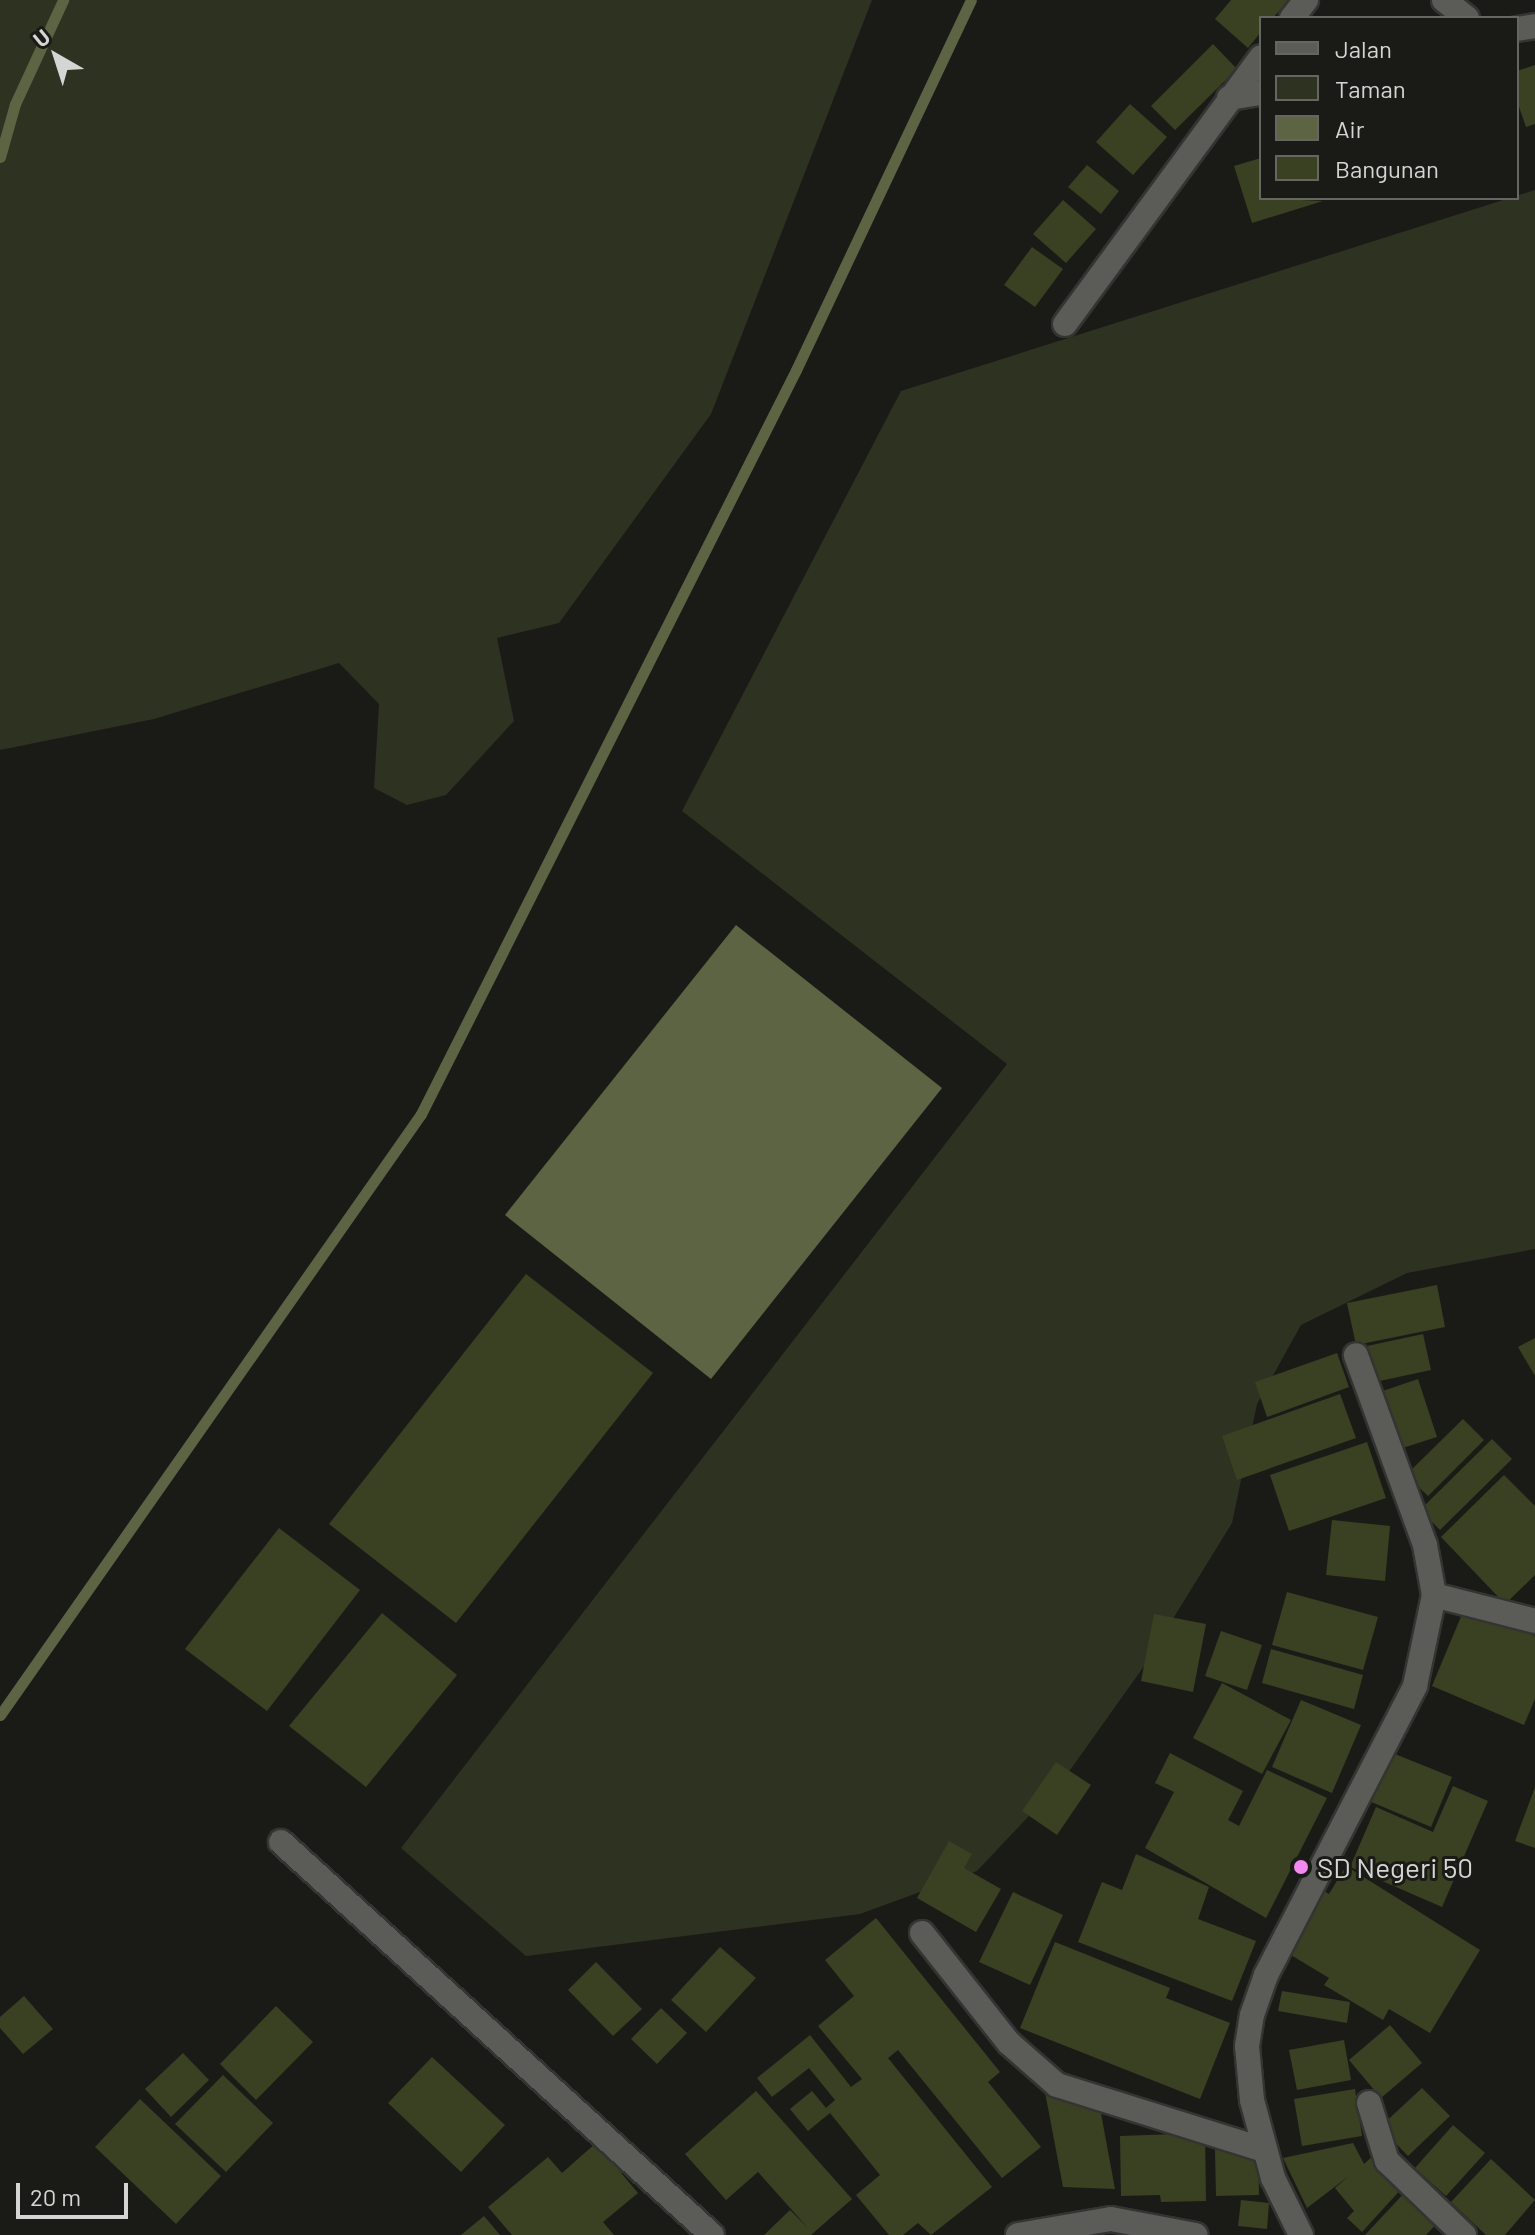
<!DOCTYPE html>
<html>
<head>
<meta charset="utf-8">
<style>
	body { margin:0 }
	#map { position:relative; width:1535px; height:2235px; overflow:hidden; background:#1a1b17; font-family:Barlow,sans-serif }
	div>[style] { position:absolute }
	.green>* { inset:0; background:#2e3220 }
	.water>* { inset:0; background:#5d6444 }
	.stream>* { height:11px; margin:-5.5px; padding:0 5.5px; transform-origin:5.5px; border-radius:5.5px; background:#5d6444 }
	.building>* { inset:0; background:#3a4022 }
	.roads { filter:drop-shadow(2px 0 #343432) drop-shadow(-2px 0 #343432) drop-shadow(0 2px #343432) drop-shadow(0 -2px #343432) }
	.street>* { height:24px; margin:-12px; padding:0 12px; transform-origin:12px; border-radius:12px; background:#5b5c57 }
	.dots>* { width:22px; height:22px; translate:-50% -50%; box-sizing:border-box; border:4px solid #1a1b17; border-radius:50% }
	span { translate:-50% -50%; white-space:nowrap; text-align:center; line-height:1.15; -webkit-text-stroke:6px #1a1b17; paint-order:stroke }
	.poi-label { font-size:28px; color:#d5d6d3 }
	.left { translate:0 -50%; text-align:left }
	.legend { position:absolute; left:1259px; top:16px; width:260px; height:184px; box-sizing:border-box; background:#1a1b17; border:2px solid #656662; margin:0; padding:10px 14px; list-style:none; font-size:24px; color:#d5d6d3 }
	.legend li { display:flex; align-items:center; gap:16px; height:40px }
	.legend b { width:40px; border:2px solid #656662 }
	.north { position:absolute; left:16px; top:16px; width:80px; height:80px; -webkit-text-stroke:6px #1a1b17; paint-order:stroke; rotate:321deg; font-size:22px; font-weight:700; line-height:32px; text-align:center; color:#d5d6d3 }
	.north::after { content:''; display:block; margin:auto; width:28px; height:36px; background:#d5d6d3; clip-path:polygon(50% 0,100% 100%,50% 72%,0 100%) }
	.scale { position:absolute; left:16px; top:2183px; width:112px; height:36px; box-sizing:border-box; border:4px solid #d5d6d3; border-top:0; padding-left:10px; font-size:24px; line-height:28px; white-space:nowrap; color:#d5d6d3; -webkit-text-stroke:6px #1a1b17; paint-order:stroke }
</style>
</head>
<body>
<div id="map">
	<div class="green">
		<div style="clip-path:polygon(0 0,872px 0,711px 414px,559px 623px,497px 638px,514px 721px,446px 795px,407px 805px,374px 788px,379px 704px,339px 663px,154px 719px,0 750px)"></div>
		<div style="clip-path:polygon(1535px 190px,1535px 1249px,1407px 1273px,1301px 1325px,1257px 1404px,1232px 1523px,1142px 1669px,1063px 1780px,977px 1871px,860px 1914px,526px 1956px,401px 1848px,1007px 1064px,682px 811px,901px 391px)"></div>
	</div>
	<div class="water">
		<div style="clip-path:polygon(736px 925px,942px 1088px,711px 1379px,505px 1215px)"></div>
	</div>
	<div class="stream">
		<div style="left:0;top:157px;width:55px;rotate:-74.2deg"></div>
		<div style="left:15px;top:104px;width:115px;rotate:-65.2deg"></div>
		<div style="left:0;top:1715px;width:734px;rotate:-54.99deg"></div>
		<div style="left:421px;top:1114px;width:833px;rotate:-63.25deg"></div>
		<div style="left:796px;top:370px;width:409px;rotate:-64.7deg"></div>
	</div>
	<div class="building">
		<div style="clip-path:polygon(1231px 0,1289px 0,1273px 18px,1261px 18px,1261px 32px,1248px 48px,1215px 19px)"></div>
		<div style="clip-path:polygon(1213px 44px,1237px 69px,1175px 130px,1151px 106px)"></div>
		<div style="clip-path:polygon(1535px 65px,1535px 124px,1526px 127px,1517px 101px,1517px 71px)"></div>
		<div style="clip-path:polygon(1130px 104px,1167px 137px,1133px 175px,1096px 142px)"></div>
		<div style="clip-path:polygon(1261px 158px,1261px 198px,1323px 201px,1252px 223px,1234px 166px)"></div>
		<div style="clip-path:polygon(1087px 165px,1119px 191px,1101px 214px,1068px 187px)"></div>
		<div style="clip-path:polygon(1063px 200px,1096px 229px,1066px 263px,1033px 234px)"></div>
		<div style="clip-path:polygon(1032px 247px,1063px 269px,1035px 307px,1004px 285px)"></div>
		<div style="clip-path:polygon(526px 1274px,653px 1373px,456px 1623px,329px 1524px)"></div>
		<div style="clip-path:polygon(1437px 1285px,1445px 1327px,1356px 1345px,1347px 1303px)"></div>
		<div style="clip-path:polygon(1423px 1334px,1431px 1370px,1375px 1382px,1367px 1346px)"></div>
		<div style="clip-path:polygon(1535px 1338px,1535px 1376px,1518px 1347px)"></div>
		<div style="clip-path:polygon(1337px 1353px,1349px 1387px,1267px 1417px,1255px 1382px)"></div>
		<div style="clip-path:polygon(1418px 1379px,1437px 1437px,1393px 1451px,1374px 1394px)"></div>
		<div style="clip-path:polygon(1340px 1394px,1356px 1438px,1237px 1480px,1222px 1436px)"></div>
		<div style="clip-path:polygon(1463px 1419px,1484px 1440px,1428px 1496px,1406px 1475px)"></div>
		<div style="clip-path:polygon(1492px 1439px,1512px 1459px,1440px 1530px,1420px 1510px)"></div>
		<div style="clip-path:polygon(1367px 1442px,1386px 1498px,1289px 1531px,1270px 1475px)"></div>
		<div style="clip-path:polygon(1504px 1475px,1535px 1506px,1535px 1575px,1505px 1604px,1441px 1537px)"></div>
		<div style="clip-path:polygon(1332px 1520px,1390px 1526px,1385px 1581px,1326px 1575px)"></div>
		<div style="clip-path:polygon(279px 1528px,360px 1590px,267px 1711px,185px 1649px)"></div>
		<div style="clip-path:polygon(1287px 1592px,1378px 1617px,1363px 1670px,1272px 1645px)"></div>
		<div style="clip-path:polygon(1465px 1607px,1535px 1636px,1535px 1699px,1524px 1725px,1432px 1686px)"></div>
		<div style="clip-path:polygon(382px 1613px,457px 1675px,366px 1787px,289px 1726px)"></div>
		<div style="clip-path:polygon(1154px 1614px,1206px 1624px,1193px 1692px,1141px 1681px)"></div>
		<div style="clip-path:polygon(1221px 1631px,1262px 1645px,1247px 1690px,1205px 1676px)"></div>
		<div style="clip-path:polygon(1271px 1649px,1363px 1675px,1354px 1709px,1262px 1683px)"></div>
		<div style="clip-path:polygon(1222px 1683px,1291px 1720px,1262px 1774px,1193px 1738px)"></div>
		<div style="clip-path:polygon(1301px 1700px,1361px 1725px,1332px 1793px,1272px 1767px)"></div>
		<div style="clip-path:polygon(1390px 1752px,1452px 1777px,1431px 1827px,1369px 1801px)"></div>
		<div style="clip-path:polygon(1170px 1753px,1243px 1791px,1228px 1820px,1239px 1826px,1267px 1770px,1327px 1798px,1266px 1918px,1145px 1848px,1174px 1792px,1155px 1783px)"></div>
		<div style="clip-path:polygon(1056px 1762px,1091px 1785px,1057px 1835px,1022px 1811px)"></div>
		<div style="clip-path:polygon(1453px 1786px,1488px 1801px,1442px 1907px,1350px 1867px,1376px 1807px,1433px 1832px)"></div>
		<div style="clip-path:polygon(1535px 1787px,1535px 1848px,1515px 1841px)"></div>
		<div style="clip-path:polygon(949px 1841px,972px 1854px,964px 1868px,1001px 1889px,976px 1932px,917px 1898px)"></div>
		<div style="clip-path:polygon(1136px 1854px,1209px 1887px,1198px 1919px,1256px 1941px,1232px 2001px,1078px 1942px,1102px 1882px,1122px 1890px)"></div>
		<div style="clip-path:polygon(1346px 1866px,1480px 1950px,1430px 2033px,1389px 2009px,1383px 2020px,1324px 1985px,1329px 1978px,1281px 1949px,1319px 1888px,1329px 1894px)"></div>
		<div style="clip-path:polygon(1013px 1892px,1063px 1915px,1030px 1985px,979px 1962px)"></div>
		<div style="clip-path:polygon(876px 1918px,1000px 2072px,988px 2082px,1041px 2147px,1002px 2178px,898px 2050px,888px 2058px,992px 2187px,931px 2235px,918px 2223px,903px 2235px,889px 2235px,856px 2195px,880px 2175px,830px 2113px,808px 2131px,790px 2109px,812px 2091px,826px 2108px,835px 2100px,809px 2068px,772px 2097px,757px 2078px,810px 2035px,851px 2087px,862px 2079px,818px 2026px,854px 1996px,825px 1960px)"></div>
		<div style="clip-path:polygon(1055px 1942px,1170px 1988px,1166px 1998px,1230px 2023px,1200px 2099px,1020px 2028px)"></div>
		<div style="clip-path:polygon(720px 1947px,756px 1978px,706px 2032px,671px 2000px)"></div>
		<div style="clip-path:polygon(596px 1962px,642px 2009px,613px 2036px,568px 1990px)"></div>
		<div style="clip-path:polygon(1282px 1991px,1350px 2002px,1347px 2023px,1278px 2011px)"></div>
		<div style="clip-path:polygon(24px 1996px,53px 2029px,23px 2054px,0 2028px,0 2017px)"></div>
		<div style="clip-path:polygon(276px 2006px,313px 2042px,256px 2100px,220px 2064px)"></div>
		<div style="clip-path:polygon(661px 2008px,687px 2033px,657px 2064px,631px 2039px)"></div>
		<div style="clip-path:polygon(1390px 2025px,1422px 2063px,1381px 2098px,1349px 2060px)"></div>
		<div style="clip-path:polygon(1344px 2040px,1351px 2080px,1297px 2090px,1289px 2050px)"></div>
		<div style="clip-path:polygon(183px 2053px,209px 2080px,171px 2117px,145px 2089px)"></div>
		<div style="clip-path:polygon(432px 2057px,505px 2125px,461px 2172px,388px 2103px)"></div>
		<div style="clip-path:polygon(223px 2075px,273px 2123px,226px 2172px,175px 2124px)"></div>
		<div style="clip-path:polygon(1422px 2088px,1450px 2116px,1408px 2156px,1380px 2127px)"></div>
		<div style="clip-path:polygon(1355px 2089px,1362px 2136px,1302px 2146px,1294px 2099px)"></div>
		<div style="clip-path:polygon(756px 2091px,852px 2199px,811px 2235px,764px 2235px,790px 2210px,808px 2228px,758px 2172px,726px 2200px,685px 2154px)"></div>
		<div style="clip-path:polygon(1045px 2092px,1100px 2108px,1115px 2189px,1063px 2187px)"></div>
		<div style="clip-path:polygon(140px 2099px,221px 2176px,176px 2224px,95px 2147px)"></div>
		<div style="clip-path:polygon(1453px 2125px,1485px 2153px,1446px 2196px,1415px 2168px)"></div>
		<div style="clip-path:polygon(1205px 2133px,1206px 2201px,1161px 2202px,1160px 2195px,1121px 2196px,1120px 2136px)"></div>
		<div style="clip-path:polygon(596px 2143px,638px 2193px,603px 2222px,614px 2235px,512px 2235px,488px 2207px,548px 2157px,562px 2173px)"></div>
		<div style="clip-path:polygon(1353px 2143px,1364px 2164px,1375px 2154px,1404px 2186px,1362px 2232px,1347px 2218px,1354px 2211px,1335px 2188px,1349px 2176px,1307px 2208px,1283px 2158px)"></div>
		<div style="clip-path:polygon(1258px 2149px,1259px 2195px,1216px 2196px,1215px 2150px)"></div>
		<div style="clip-path:polygon(1491px 2159px,1535px 2200px,1505px 2235px,1486px 2235px,1451px 2202px)"></div>
		<div style="clip-path:polygon(1408px 2189px,1441px 2219px,1426px 2235px,1365px 2235px)"></div>
		<div style="clip-path:polygon(1241px 2200px,1269px 2203px,1267px 2229px,1238px 2226px)"></div>
		<div style="clip-path:polygon(484px 2216px,500px 2235px,461px 2235px)"></div>
	</div>
	<div class="roads">
		<div class="street">
			<div style="left:1444px;top:0;width:29px;rotate:38deg"></div>
			<div style="left:1292px;top:18px;width:23px;rotate:-52deg"></div>
			<div style="left:1517px;top:29px;width:18px;rotate:-9deg"></div>
			<div style="left:1229px;top:98px;width:32px;rotate:-9deg"></div>
			<div style="left:1065px;top:324px;width:331px;rotate:-53.7deg"></div>
			<div style="left:1434px;top:1595px;width:104px;rotate:14.4deg"></div>
			<div style="left:281px;top:1842px;width:583px;rotate:42.36deg"></div>
			<div style="left:922px;top:1933px;width:140px;rotate:51.7deg"></div>
			<div style="left:1009px;top:2043px;width:64px;rotate:41.2deg"></div>
			<div style="left:1057px;top:2085px;width:217px;rotate:17.4deg"></div>
			<div style="left:1369px;top:2103px;width:61px;rotate:72.8deg"></div>
			<div style="left:1387px;top:2161px;width:107px;rotate:43.9deg"></div>
			<div style="left:1018px;top:2235px;width:94px;rotate:-9.8deg"></div>
			<div style="left:1111px;top:2219px;width:86px;rotate:10.8deg"></div>
			<div style="left:1301px;top:2235px;width:64px;rotate:-116.2deg"></div>
			<div style="left:1273px;top:2178px;width:81px;rotate:-105.1deg"></div>
			<div style="left:1252px;top:2100px;width:54px;rotate:-95.3deg"></div>
			<div style="left:1247px;top:2046px;width:31px;rotate:-81deg"></div>
			<div style="left:1252px;top:2015px;width:42px;rotate:-70.7deg"></div>
			<div style="left:1266px;top:1975px;width:325px;rotate:-62.7deg"></div>
			<div style="left:1415px;top:1686px;width:93px;rotate:-78.2deg"></div>
			<div style="left:1434px;top:1595px;width:51px;rotate:-100.2deg"></div>
			<div style="left:1425px;top:1545px;width:202px;rotate:-110deg"></div>
		</div>
	</div>
	<div class="dots">
		<div style="left:1301px;top:1867px;background:#f489f0"></div>
	</div>
	<div class="poi-label">
		<span class="left" style="left:1317px;top:1867px">SD Negeri 50</span>
	</div>
	<ul class="legend">
	<li><b style="height:10px;background:#5b5c57"></b>Jalan</li>
	<li><b style="height:22px;background:#2e3220"></b>Taman</li>
	<li><b style="height:22px;background:#5d6444"></b>Air</li>
	<li><b style="height:22px;background:#3a4022"></b>Bangunan</li>
	</ul>
	<div class="north">U</div>
	<div class="scale">20 m</div>
</div>
</body>
</html>
